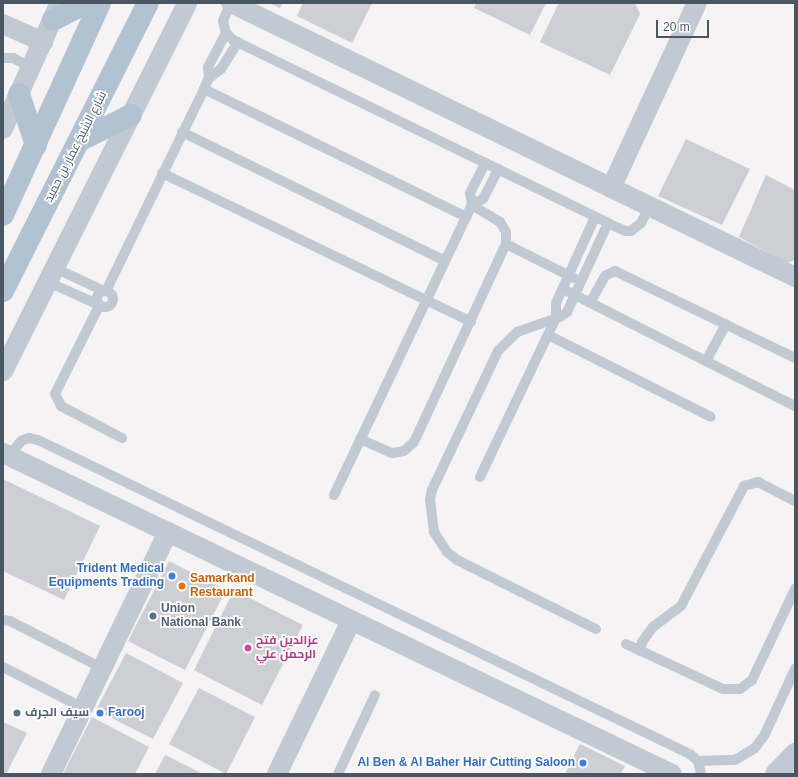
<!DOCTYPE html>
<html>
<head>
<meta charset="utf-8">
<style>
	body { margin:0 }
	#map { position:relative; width:798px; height:777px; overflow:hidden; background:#f5f3f3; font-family:Helvetica,Cairo,sans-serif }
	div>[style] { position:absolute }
	.building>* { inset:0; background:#cdcfd5 }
	.service>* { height:10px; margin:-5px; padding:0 5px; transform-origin:5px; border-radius:5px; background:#c1cad2 }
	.service>.ring { margin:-5px; padding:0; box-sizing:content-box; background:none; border:10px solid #c1cad2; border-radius:50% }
	.minor>* { height:20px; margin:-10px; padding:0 10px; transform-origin:10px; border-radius:10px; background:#c1cad2 }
	.tertiary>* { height:22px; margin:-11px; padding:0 11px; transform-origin:11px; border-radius:11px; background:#c1cad2 }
	.primary>* { height:22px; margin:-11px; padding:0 11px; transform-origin:11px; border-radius:11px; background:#b3c2d1 }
	.dots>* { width:11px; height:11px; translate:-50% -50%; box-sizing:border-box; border:2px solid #fff; border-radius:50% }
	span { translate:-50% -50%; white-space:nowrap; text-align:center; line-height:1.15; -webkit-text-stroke:3.5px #fff; paint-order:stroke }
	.street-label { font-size:12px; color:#4a5661 }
	.shop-label { font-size:12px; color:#366cbe; font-weight:700 }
	.right { translate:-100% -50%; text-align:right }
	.left { translate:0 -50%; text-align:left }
	.food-label { font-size:12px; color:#c56008; font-weight:700 }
	.service-label { font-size:12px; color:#4e5e75; font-weight:700 }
	.hotel-label { font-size:12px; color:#b23c85; font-weight:700 }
	.frame { position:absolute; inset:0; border:4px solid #4a5661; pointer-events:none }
	.scale { position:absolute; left:656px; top:20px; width:53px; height:18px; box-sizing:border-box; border:2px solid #4a5661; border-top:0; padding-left:5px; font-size:12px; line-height:14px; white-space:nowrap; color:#4a5661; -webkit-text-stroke:3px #fff; paint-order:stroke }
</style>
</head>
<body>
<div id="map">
	<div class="building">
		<div style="clip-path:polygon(269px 3px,283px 3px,280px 8px)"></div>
		<div style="clip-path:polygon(303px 3px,372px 3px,352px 43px,297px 16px)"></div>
		<div style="clip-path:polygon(476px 3px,546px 3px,530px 35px,474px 8px)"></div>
		<div style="clip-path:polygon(559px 3px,635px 3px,640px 14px,610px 75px,540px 42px)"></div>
		<div style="clip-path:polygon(686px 139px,750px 169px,722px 225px,658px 196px)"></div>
		<div style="clip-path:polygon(766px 175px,795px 190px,795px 260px,787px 263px,739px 237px)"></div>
		<div style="clip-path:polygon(3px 479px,100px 526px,64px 600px,3px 571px)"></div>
		<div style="clip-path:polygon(169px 561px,226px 590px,185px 670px,128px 641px)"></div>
		<div style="clip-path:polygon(234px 590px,303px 625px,262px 705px,194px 670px)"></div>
		<div style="clip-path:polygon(126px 653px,183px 683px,153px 739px,96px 710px)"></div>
		<div style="clip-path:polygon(199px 688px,255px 717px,226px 774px,169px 744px)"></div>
		<div style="clip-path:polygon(92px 717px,149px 747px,135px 774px,63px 774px)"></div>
		<div style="clip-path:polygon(3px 722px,27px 733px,6px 774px,3px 774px)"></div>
		<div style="clip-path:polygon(580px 744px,625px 766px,621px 774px,565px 774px)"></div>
		<div style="clip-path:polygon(165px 755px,203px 774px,155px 774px)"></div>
	</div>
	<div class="service">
		<div style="left:231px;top:3px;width:20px;rotate:114deg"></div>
		<div style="left:223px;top:21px;width:12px;rotate:76deg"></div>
		<div style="left:226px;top:33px;width:10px;rotate:45deg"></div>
		<div style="left:233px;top:40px;width:417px;rotate:26deg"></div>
		<div style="left:608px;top:223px;width:19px;rotate:25deg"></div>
		<div style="left:625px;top:231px;width:6px"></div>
		<div style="left:631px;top:231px;width:13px;rotate:-39deg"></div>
		<div style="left:641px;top:223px;width:18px;rotate:-63deg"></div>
		<div style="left:3px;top:58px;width:10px"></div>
		<div style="left:13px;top:58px;width:11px;rotate:27deg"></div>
		<div style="left:23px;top:63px;width:11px;rotate:56deg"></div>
		<div style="left:209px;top:78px;width:11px;rotate:-95deg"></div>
		<div style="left:208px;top:67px;width:38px;rotate:-62deg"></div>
		<div style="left:204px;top:89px;width:292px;rotate:26deg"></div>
		<div style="left:182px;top:132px;width:293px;rotate:26.1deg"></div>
		<div style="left:162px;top:173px;width:343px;rotate:25.7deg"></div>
		<div style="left:472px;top:205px;width:13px;rotate:-29deg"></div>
		<div style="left:483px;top:199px;width:34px;rotate:-63deg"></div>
		<div style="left:506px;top:244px;width:76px;rotate:26.6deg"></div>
		<div style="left:55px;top:268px;width:54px;rotate:25.1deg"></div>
		<div style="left:48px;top:282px;width:54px;rotate:24.2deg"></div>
		<div class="ring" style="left:97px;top:291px;width:6px;height:6px"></div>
		<div style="left:106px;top:291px;width:225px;rotate:-64.1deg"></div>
		<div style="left:204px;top:89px;width:12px;rotate:-66deg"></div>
		<div style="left:209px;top:78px;width:15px;rotate:-37deg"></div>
		<div style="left:221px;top:69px;width:32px;rotate:-58deg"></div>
		<div style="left:569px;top:292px;width:253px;rotate:26.8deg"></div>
		<div style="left:590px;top:303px;width:31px;rotate:-61deg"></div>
		<div style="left:605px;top:276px;width:11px;rotate:-27deg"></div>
		<div style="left:615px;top:271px;width:200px;rotate:25.8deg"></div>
		<div style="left:99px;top:306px;width:98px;rotate:116.6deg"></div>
		<div style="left:55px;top:394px;width:13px;rotate:63deg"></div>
		<div style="left:61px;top:406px;width:69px;rotate:27.7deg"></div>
		<div style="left:548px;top:335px;width:182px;rotate:26.7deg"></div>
		<div style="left:706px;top:361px;width:42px;rotate:-61.6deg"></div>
		<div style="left:360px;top:439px;width:35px;rotate:24deg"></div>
		<div style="left:392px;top:453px;width:12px;rotate:-9deg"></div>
		<div style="left:404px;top:451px;width:13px;rotate:-42deg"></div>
		<div style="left:414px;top:442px;width:218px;rotate:-65.1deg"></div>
		<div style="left:506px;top:244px;width:12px;rotate:-90deg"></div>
		<div style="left:506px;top:232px;width:12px;rotate:-121deg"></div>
		<div style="left:500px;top:222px;width:33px;rotate:-149deg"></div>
		<div style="left:9px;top:456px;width:19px;rotate:-51deg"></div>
		<div style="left:21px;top:441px;width:9px;rotate:-21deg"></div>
		<div style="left:29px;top:438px;width:9px;rotate:13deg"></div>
		<div style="left:38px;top:440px;width:724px;rotate:25.72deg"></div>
		<div style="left:690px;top:754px;width:11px;rotate:41deg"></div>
		<div style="left:698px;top:761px;width:13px;rotate:77deg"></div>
		<div style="left:480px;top:477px;width:176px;rotate:-64.5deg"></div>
		<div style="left:556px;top:318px;width:15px;rotate:-90deg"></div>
		<div style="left:556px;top:303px;width:94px;rotate:-65.6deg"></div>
		<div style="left:334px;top:495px;width:321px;rotate:-64.6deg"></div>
		<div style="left:472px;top:205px;width:12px;rotate:-99deg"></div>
		<div style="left:470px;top:193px;width:34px;rotate:-63deg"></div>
		<div style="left:3px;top:620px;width:7px;rotate:8deg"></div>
		<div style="left:10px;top:621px;width:103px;rotate:27.1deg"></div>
		<div style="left:596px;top:629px;width:155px;rotate:-153.6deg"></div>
		<div style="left:457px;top:560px;width:13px;rotate:-141deg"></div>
		<div style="left:447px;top:552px;width:24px;rotate:-123deg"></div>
		<div style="left:434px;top:532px;width:32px;rotate:-97deg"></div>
		<div style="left:430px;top:500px;width:10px;rotate:-79deg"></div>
		<div style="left:432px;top:490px;width:154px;rotate:-64.6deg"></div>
		<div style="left:498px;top:351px;width:27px;rotate:-45deg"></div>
		<div style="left:517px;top:332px;width:46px;rotate:-19.2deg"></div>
		<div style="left:560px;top:317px;width:9px;rotate:-36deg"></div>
		<div style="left:567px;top:312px;width:98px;rotate:-65.3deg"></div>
		<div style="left:626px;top:644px;width:107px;rotate:24.9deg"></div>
		<div style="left:723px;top:689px;width:17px"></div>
		<div style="left:740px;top:689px;width:15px;rotate:-37deg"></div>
		<div style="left:752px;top:680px;width:101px;rotate:-64.7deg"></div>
		<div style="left:640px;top:651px;width:9px;rotate:-77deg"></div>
		<div style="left:642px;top:642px;width:19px;rotate:-54deg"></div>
		<div style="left:653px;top:627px;width:35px;rotate:-37deg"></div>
		<div style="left:681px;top:606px;width:136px;rotate:-62.3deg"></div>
		<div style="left:744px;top:486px;width:15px;rotate:-16deg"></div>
		<div style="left:758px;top:482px;width:42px;rotate:27.2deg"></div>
		<div style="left:3px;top:667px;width:90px;rotate:27.1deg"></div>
		<div style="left:698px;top:761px;width:37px;rotate:-2deg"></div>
		<div style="left:735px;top:760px;width:23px;rotate:-31deg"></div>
		<div style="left:755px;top:748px;width:17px;rotate:-54deg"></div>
		<div style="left:765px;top:734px;width:72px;rotate:-65.2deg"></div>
		<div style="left:338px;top:774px;width:87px;rotate:-64.9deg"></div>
	</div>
	<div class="minor">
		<div style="left:231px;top:3px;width:627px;rotate:25.91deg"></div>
		<div style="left:3px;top:24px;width:44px;rotate:24.2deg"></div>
		<div style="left:3px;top:129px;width:138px;rotate:-65.7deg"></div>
		<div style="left:611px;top:188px;width:204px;rotate:-65.1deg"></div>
		<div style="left:3px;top:371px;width:411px;rotate:-63.4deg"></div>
		<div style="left:3px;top:453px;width:742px;rotate:25.63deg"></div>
		<div style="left:51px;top:774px;width:269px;rotate:-64.2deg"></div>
		<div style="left:277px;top:774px;width:170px;rotate:-64.2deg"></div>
	</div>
	<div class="tertiary">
		<div style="left:776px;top:774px;width:28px;rotate:-46deg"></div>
	</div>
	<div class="primary">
		<div style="left:53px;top:20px;width:37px;rotate:-27deg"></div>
		<div style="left:19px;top:94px;width:54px;rotate:71.6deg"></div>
		<div style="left:79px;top:141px;width:58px;rotate:-26.6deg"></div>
		<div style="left:3px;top:215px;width:233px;rotate:-65.4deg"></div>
		<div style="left:3px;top:291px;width:322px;rotate:-63.3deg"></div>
	</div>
	<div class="dots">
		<div style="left:172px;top:576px;background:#3f7fe0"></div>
		<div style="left:182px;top:586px;background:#e8710a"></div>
		<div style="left:153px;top:616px;background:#5c6f8a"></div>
		<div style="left:248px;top:648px;background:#d1479c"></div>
		<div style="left:17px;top:713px;background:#5c6f8a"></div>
		<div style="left:100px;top:713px;background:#3f7fe0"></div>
		<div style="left:583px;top:763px;background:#3f7fe0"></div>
	</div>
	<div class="street-label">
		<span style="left:76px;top:147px;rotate:-63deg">شارع الشيخ عمار بن حميد</span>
	</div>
	<div class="shop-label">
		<span class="right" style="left:164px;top:576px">Trident Medical<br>Equipments Trading</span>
		<span class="left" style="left:108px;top:713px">Farooj</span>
		<span class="right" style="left:575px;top:763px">Al Ben &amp; Al Baher Hair Cutting Saloon</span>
	</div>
	<div class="food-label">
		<span class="left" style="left:190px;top:586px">Samarkand<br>Restaurant</span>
	</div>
	<div class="service-label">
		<span class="left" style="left:161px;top:616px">Union<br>National Bank</span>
		<span class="left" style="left:25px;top:713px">سيف الجرف</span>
	</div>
	<div class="hotel-label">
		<span class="left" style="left:256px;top:648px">عزالدين فتح<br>الرحمن علي</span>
	</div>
	<div class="frame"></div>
	<div class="scale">20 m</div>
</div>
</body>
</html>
